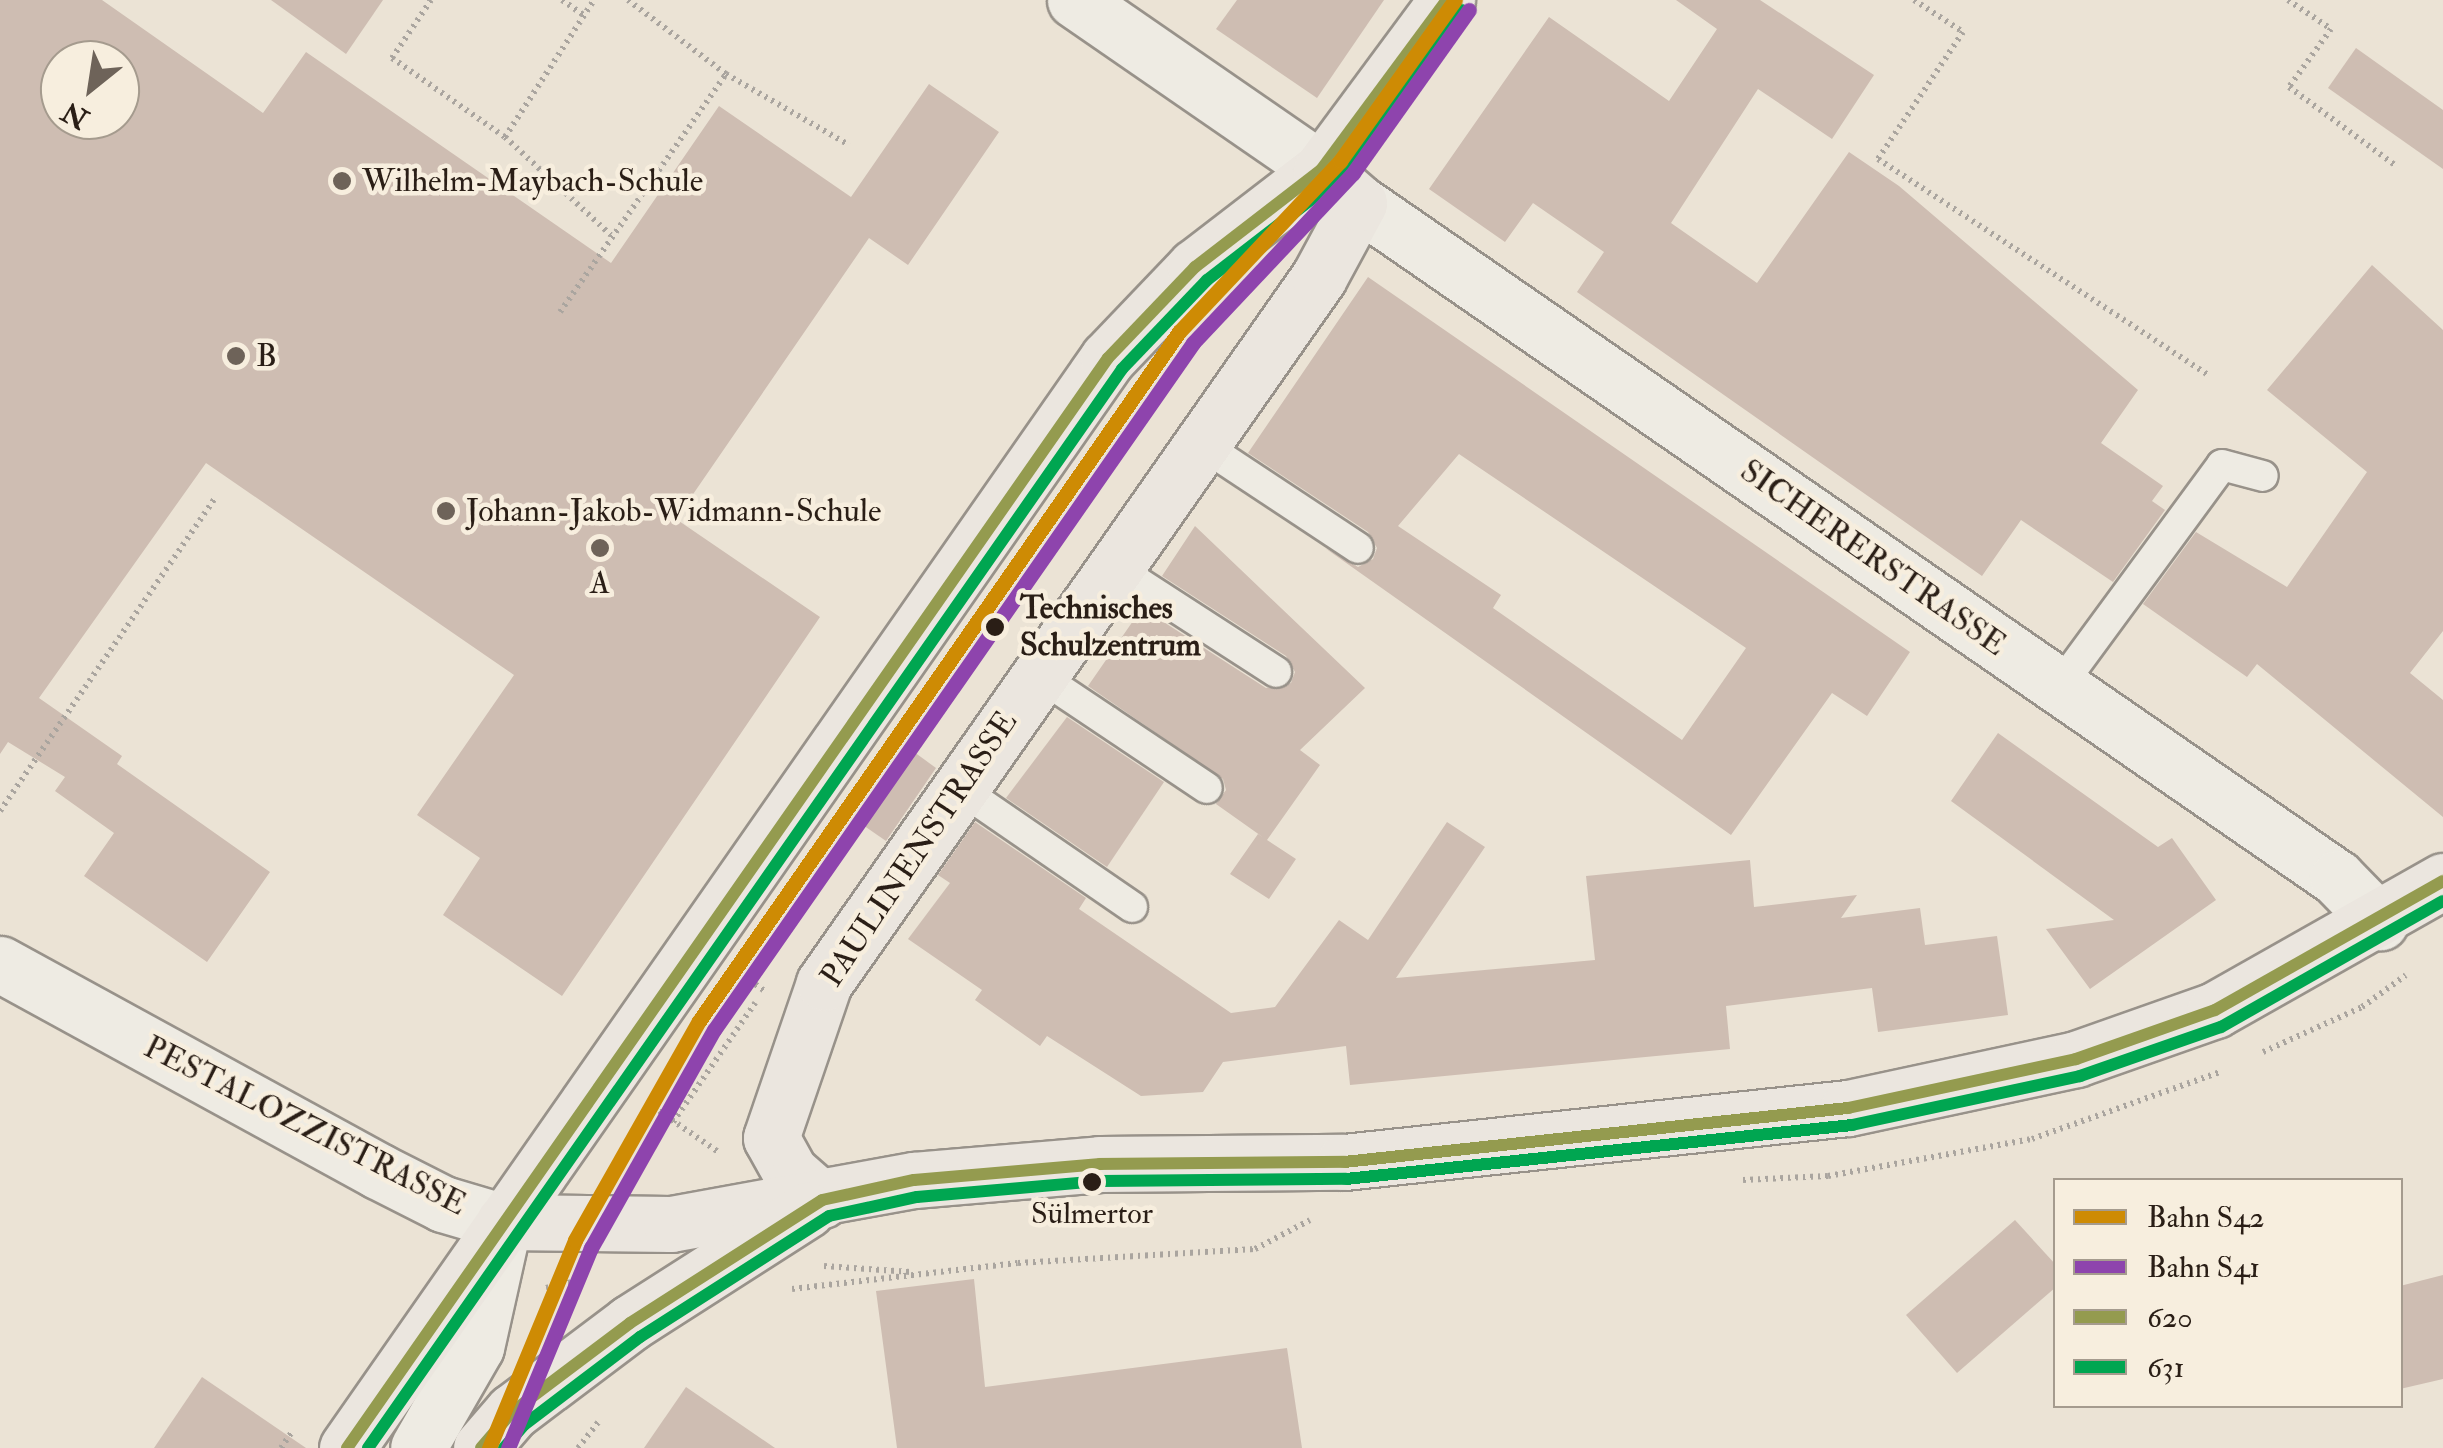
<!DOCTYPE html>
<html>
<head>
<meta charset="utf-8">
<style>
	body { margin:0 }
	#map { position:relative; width:2443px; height:1448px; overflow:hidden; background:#ebe3d5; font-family:"IM FELL Double Pica",serif }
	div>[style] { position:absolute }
	.building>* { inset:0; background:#cebdb2 }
	.path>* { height:6px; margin-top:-3px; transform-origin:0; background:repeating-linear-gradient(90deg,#aaa59f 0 2.5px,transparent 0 7.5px) }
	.roads { filter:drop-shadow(2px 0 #98928a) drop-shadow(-2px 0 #98928a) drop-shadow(0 2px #98928a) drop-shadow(0 -2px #98928a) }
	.service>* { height:30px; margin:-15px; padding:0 15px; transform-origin:15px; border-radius:15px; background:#eeebe3 }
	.minor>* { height:55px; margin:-27.5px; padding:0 27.5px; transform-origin:27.5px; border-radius:27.5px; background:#eeebe3 }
	.primary>* { height:55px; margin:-27.5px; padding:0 27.5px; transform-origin:27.5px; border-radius:27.5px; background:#ebe6df }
	.bus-1>* { height:12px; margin:-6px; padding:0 6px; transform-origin:6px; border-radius:6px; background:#949b4f }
	.bus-2>* { height:12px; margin:-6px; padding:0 6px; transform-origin:6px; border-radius:6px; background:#00a651 }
	.rail-1>* { height:15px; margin:-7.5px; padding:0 7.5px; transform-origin:7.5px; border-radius:7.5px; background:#ce8b04 }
	.rail-2>* { height:15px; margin:-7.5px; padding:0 7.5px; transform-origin:7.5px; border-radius:7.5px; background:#8e44ad }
	.dots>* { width:28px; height:28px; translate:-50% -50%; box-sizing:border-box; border:5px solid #f7eede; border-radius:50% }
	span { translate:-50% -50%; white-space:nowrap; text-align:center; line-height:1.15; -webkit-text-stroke:9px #f7eede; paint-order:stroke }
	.bus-label { font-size:30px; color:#2a1e16 }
	.poi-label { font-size:32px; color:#2a1e16 }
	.left { translate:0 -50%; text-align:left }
	.street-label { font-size:32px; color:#2a1e16 }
	.stop-label { font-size:32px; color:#2a1e16; font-weight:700 }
	.legend { position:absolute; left:2053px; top:1178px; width:350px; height:230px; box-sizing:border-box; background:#f7eede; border:2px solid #a59b8e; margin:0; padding:12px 18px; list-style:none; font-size:30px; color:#2a1e16 }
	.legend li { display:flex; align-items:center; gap:20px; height:50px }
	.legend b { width:50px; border:2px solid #a59b8e }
	.north { position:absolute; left:40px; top:40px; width:100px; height:100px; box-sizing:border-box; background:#f7eede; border:2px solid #a59b8e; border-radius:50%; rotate:210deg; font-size:28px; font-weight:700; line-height:40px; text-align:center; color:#2a1e16 }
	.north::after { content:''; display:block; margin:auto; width:35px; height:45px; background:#6e6359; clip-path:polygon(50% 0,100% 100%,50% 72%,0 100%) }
</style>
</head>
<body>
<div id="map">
	<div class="building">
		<div style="clip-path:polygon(evenodd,0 0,102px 0,263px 113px,306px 52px,611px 263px,719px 106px,851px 197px,929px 84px,999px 132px,908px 265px,869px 238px,676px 519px,820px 617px,562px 996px,443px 915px,480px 858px,417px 815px,514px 675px,206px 463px,39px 698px,122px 756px,117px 764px,270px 872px,207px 962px,84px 876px,114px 833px,55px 791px,65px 777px,8px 742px,0 754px,0 0,60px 60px,120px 60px,120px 120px,60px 120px,60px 60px)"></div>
		<div style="clip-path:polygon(271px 0,383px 0,346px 54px)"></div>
		<div style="clip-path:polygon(1237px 0,1384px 0,1317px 98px,1216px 29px)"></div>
		<div style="clip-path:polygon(1676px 0,1760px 0,1874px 75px,1832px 139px,1758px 89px,1671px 223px,1757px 283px,1849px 152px,1899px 186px,2138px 390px,2101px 443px,2163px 486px,2152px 501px,2165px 510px,2113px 582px,2021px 520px,1982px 576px,1577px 292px,1604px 252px,1533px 203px,1505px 242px,1429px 189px,1549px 17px,1669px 101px,1717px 29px)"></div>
		<div style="clip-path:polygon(2356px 48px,2443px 110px,2443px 169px,2328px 88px)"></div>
		<div style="clip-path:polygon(2372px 265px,2443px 330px,2443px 631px,2410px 673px,2443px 700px,2443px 817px,2257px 664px,2247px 677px,2143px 604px,2196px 532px,2287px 587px,2367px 472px,2267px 390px)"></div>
		<div style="clip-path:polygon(evenodd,1368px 277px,1910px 652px,1867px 716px,1832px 693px,1731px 835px,1325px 548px,1358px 567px,1373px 559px,1377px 548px,1368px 532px,1248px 453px,1368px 277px,1459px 454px,1746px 648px,1682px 740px,1493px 608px,1501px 595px,1398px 526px,1459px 454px)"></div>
		<div style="clip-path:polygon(1195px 526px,1365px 688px,1300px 750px,1320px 765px,1267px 840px,1296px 859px,1269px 899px,1230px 874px,1258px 834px,1264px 838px,1216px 804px,1226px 790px,1223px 779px,1088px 686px,1142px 608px,1266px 688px,1291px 683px,1295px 672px,1286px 656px,1162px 576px)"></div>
		<div style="clip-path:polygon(1067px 717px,1164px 782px,1107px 867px,1006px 798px)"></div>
		<div style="clip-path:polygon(1998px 733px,2158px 847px,2172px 838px,2216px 900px,2090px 989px,2046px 929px,2114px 920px,1951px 801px)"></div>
		<div style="clip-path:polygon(910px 749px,936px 768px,886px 841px,860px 823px)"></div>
		<div style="clip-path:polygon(975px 822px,1086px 898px,1079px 909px,1231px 1013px,1275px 1007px,1339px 920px,1368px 940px,1447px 822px,1485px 847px,1396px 978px,1595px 960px,1586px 876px,1750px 860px,1754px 907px,1857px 895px,1841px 918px,1920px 908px,1925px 945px,1997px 936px,2008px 1015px,1878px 1032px,1872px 988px,1726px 1006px,1730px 1049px,1350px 1085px,1346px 1046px,1223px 1062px,1203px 1092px,1141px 1096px,1047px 1036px,1040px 1046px,975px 1000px,982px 990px,908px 939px,950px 883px,938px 875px)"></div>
		<div style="clip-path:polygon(2015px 1220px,2056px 1265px,2056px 1287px,1957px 1373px,1906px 1315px)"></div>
		<div style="clip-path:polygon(2443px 1275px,2443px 1379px,2400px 1389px,2400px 1286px)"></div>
		<div style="clip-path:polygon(974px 1279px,985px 1387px,1287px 1348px,1302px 1448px,897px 1448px,876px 1291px)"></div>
		<div style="clip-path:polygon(202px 1377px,306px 1448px,154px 1448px)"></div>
		<div style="clip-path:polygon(686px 1387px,775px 1448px,644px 1448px)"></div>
	</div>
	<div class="path">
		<div style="left:431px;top:0;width:70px;rotate:123.9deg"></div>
		<div style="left:392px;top:58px;width:138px;rotate:35deg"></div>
		<div style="left:505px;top:137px;width:144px;rotate:42.8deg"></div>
		<div style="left:562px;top:0;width:28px;rotate:35deg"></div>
		<div style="left:628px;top:0;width:123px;rotate:37.1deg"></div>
		<div style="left:726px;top:74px;width:142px;rotate:30deg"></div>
		<div style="left:1914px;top:0;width:59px;rotate:33.1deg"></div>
		<div style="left:1963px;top:32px;width:153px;rotate:123.8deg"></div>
		<div style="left:1878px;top:159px;width:396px;rotate:33.2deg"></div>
		<div style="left:2288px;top:0;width:52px;rotate:34deg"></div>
		<div style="left:2331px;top:29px;width:72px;rotate:125.9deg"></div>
		<div style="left:2289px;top:87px;width:133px;rotate:36.4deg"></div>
		<div style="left:505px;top:137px;width:163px;rotate:-57deg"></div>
		<div style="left:560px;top:312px;width:290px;rotate:-55.1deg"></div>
		<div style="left:0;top:811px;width:381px;rotate:-55.5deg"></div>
		<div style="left:749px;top:980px;width:19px;rotate:35deg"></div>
		<div style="left:2263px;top:1052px;width:109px;rotate:-24.4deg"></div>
		<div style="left:2362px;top:1007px;width:54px;rotate:-36deg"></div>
		<div style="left:653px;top:1107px;width:78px;rotate:34.5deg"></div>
		<div style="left:673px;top:1122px;width:145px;rotate:-55.4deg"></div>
		<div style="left:1743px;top:1180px;width:85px;rotate:-2.7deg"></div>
		<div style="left:1828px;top:1176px;width:207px;rotate:-10.3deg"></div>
		<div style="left:2032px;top:1139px;width:200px;rotate:-19.6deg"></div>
		<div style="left:824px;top:1266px;width:87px;rotate:3.9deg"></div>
		<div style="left:546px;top:1288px;width:28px;rotate:-13deg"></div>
		<div style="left:792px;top:1289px;width:227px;rotate:-6.6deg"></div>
		<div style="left:1018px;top:1263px;width:237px;rotate:-3.4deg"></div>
		<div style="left:1255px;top:1249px;width:62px;rotate:-27.8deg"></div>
		<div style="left:281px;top:1448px;width:18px;rotate:-56deg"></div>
		<div style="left:578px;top:1448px;width:36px;rotate:-52deg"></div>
	</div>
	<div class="roads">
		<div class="service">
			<div style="left:1201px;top:444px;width:188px;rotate:33.5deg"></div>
			<div style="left:1114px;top:567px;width:193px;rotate:32.9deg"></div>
			<div style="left:1038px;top:675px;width:203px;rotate:33.8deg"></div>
			<div style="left:2059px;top:687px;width:275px;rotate:-53.7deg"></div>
			<div style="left:2222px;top:465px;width:42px;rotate:15deg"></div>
			<div style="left:959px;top:788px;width:210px;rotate:34.5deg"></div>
		</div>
		<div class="minor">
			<div style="left:1075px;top:0;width:299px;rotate:34.6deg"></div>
			<div style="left:1359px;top:203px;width:1188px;rotate:34.61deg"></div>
			<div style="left:2337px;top:878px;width:62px;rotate:45.7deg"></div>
			<div style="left:0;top:964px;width:431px;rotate:28.7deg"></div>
			<div style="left:378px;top:1171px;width:73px;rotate:26.9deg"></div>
			<div style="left:443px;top:1204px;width:64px;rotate:16.4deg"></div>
			<div style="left:504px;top:1222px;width:128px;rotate:102.6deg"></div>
			<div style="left:476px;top:1347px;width:116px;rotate:119.9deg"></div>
		</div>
		<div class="primary">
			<div style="left:822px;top:1200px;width:43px;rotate:-138.8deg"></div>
			<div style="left:790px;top:1172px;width:39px;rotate:-119deg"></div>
			<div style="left:771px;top:1138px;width:164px;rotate:-71.1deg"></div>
			<div style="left:824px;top:983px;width:862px;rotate:-54.96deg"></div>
			<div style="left:1319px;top:277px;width:84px;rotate:-61.6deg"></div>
			<div style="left:1359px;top:203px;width:50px;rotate:-139deg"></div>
			<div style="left:504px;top:1222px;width:167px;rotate:0.7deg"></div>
			<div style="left:671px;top:1224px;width:247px;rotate:-10.3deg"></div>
			<div style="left:914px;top:1180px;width:187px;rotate:-4.9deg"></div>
			<div style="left:1100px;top:1164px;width:244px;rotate:-0.5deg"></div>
			<div style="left:1344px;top:1162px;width:507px;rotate:-6.12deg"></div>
			<div style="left:1848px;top:1108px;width:233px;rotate:-12.1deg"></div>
			<div style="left:2076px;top:1059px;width:147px;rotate:-19.4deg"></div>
			<div style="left:2215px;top:1010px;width:262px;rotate:-29.5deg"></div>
			<div style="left:347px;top:1448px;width:1329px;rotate:-55.08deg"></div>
			<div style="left:1108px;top:358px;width:126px;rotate:-46.3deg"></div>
			<div style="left:1195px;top:267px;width:159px;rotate:-37.6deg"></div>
			<div style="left:1321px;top:170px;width:212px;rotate:-53.5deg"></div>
			<div style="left:481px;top:1448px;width:48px;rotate:-49.3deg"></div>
			<div style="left:512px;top:1412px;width:148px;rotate:-37deg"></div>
			<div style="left:630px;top:1323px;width:210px;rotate:-32.6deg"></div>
		</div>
	</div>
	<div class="bus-1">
		<div style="left:347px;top:1448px;width:1329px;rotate:-55.08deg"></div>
		<div style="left:1108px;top:358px;width:126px;rotate:-46.3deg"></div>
		<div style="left:1195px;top:267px;width:159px;rotate:-37.6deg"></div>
		<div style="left:1321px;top:170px;width:212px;rotate:-53.5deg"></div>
		<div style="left:481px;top:1448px;width:48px;rotate:-49.3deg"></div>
		<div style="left:512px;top:1412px;width:148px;rotate:-37deg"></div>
		<div style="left:630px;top:1323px;width:228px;rotate:-32.6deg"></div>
		<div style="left:822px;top:1200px;width:94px;rotate:-12.3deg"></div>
		<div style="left:914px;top:1180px;width:187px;rotate:-4.9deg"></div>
		<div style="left:1100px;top:1164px;width:244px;rotate:-0.5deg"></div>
		<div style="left:1344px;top:1162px;width:507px;rotate:-6.12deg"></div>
		<div style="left:1848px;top:1108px;width:233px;rotate:-12.1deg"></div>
		<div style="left:2076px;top:1059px;width:147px;rotate:-19.4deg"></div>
		<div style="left:2215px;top:1010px;width:262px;rotate:-29.5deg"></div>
	</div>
	<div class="bus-2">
		<div style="left:368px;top:1448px;width:1316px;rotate:-55.05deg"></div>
		<div style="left:1122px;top:369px;width:123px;rotate:-46.3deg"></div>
		<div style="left:1207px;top:280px;width:160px;rotate:-37.7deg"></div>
		<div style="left:1334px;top:182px;width:214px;rotate:-53.6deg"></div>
		<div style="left:504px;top:1448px;width:30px;rotate:-49deg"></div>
		<div style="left:524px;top:1425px;width:146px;rotate:-37.2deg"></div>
		<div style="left:640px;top:1337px;width:224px;rotate:-32.6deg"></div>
		<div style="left:829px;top:1216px;width:90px;rotate:-12.2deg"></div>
		<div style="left:917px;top:1197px;width:185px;rotate:-5deg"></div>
		<div style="left:1101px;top:1181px;width:245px;rotate:-0.5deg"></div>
		<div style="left:1346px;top:1179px;width:509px;rotate:-6.09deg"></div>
		<div style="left:1852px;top:1125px;width:233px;rotate:-12.1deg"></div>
		<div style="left:2080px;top:1076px;width:149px;rotate:-19.2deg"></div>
		<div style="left:2221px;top:1027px;width:255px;rotate:-29.6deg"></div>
	</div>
	<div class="rail-1">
		<div style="left:489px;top:1448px;width:225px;rotate:-67.5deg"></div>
		<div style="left:575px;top:1240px;width:252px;rotate:-60.5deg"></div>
		<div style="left:699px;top:1021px;width:840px;rotate:-55.14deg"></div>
		<div style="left:1179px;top:332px;width:235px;rotate:-46.7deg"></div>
		<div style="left:1340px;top:161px;width:198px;rotate:-54.5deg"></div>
	</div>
	<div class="rail-2">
		<div style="left:508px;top:1448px;width:217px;rotate:-67.5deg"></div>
		<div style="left:591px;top:1248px;width:250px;rotate:-60.6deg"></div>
		<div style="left:714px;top:1030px;width:838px;rotate:-55.11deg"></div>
		<div style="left:1193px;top:343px;width:233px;rotate:-46.7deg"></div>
		<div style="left:1353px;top:173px;width:200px;rotate:-54.6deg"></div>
	</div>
	<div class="dots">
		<div style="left:342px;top:181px;background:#6e6359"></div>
		<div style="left:236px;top:356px;background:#6e6359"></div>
		<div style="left:446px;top:511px;background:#6e6359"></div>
		<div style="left:600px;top:548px;background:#6e6359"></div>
		<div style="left:995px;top:627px;background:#2a1e16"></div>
		<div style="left:1092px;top:1182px;background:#2a1e16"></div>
	</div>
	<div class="bus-label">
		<span style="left:1092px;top:1214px">Sülmertor</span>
	</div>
	<div class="poi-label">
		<span class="left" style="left:362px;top:181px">Wilhelm-Maybach-Schule</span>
		<span class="left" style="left:256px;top:356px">B</span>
		<span class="left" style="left:466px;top:511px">Johann-Jakob-Widmann-Schule</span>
		<span style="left:600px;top:583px">A</span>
	</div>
	<div class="street-label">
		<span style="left:1873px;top:558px;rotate:35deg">SICHERERSTRASSE</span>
		<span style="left:919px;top:849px;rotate:-56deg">PAULINENSTRASSE</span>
		<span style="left:305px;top:1126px;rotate:27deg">PESTALOZZISTRASSE</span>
	</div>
	<div class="stop-label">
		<span class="left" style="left:1020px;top:627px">Technisches<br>Schulzentrum</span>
	</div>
	<ul class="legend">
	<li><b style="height:12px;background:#ce8b04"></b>Bahn S42</li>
	<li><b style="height:12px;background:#8e44ad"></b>Bahn S41</li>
	<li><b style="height:12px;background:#949b4f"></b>620</li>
	<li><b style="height:12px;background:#00a651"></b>631</li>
	</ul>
	<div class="north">N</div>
</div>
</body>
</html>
